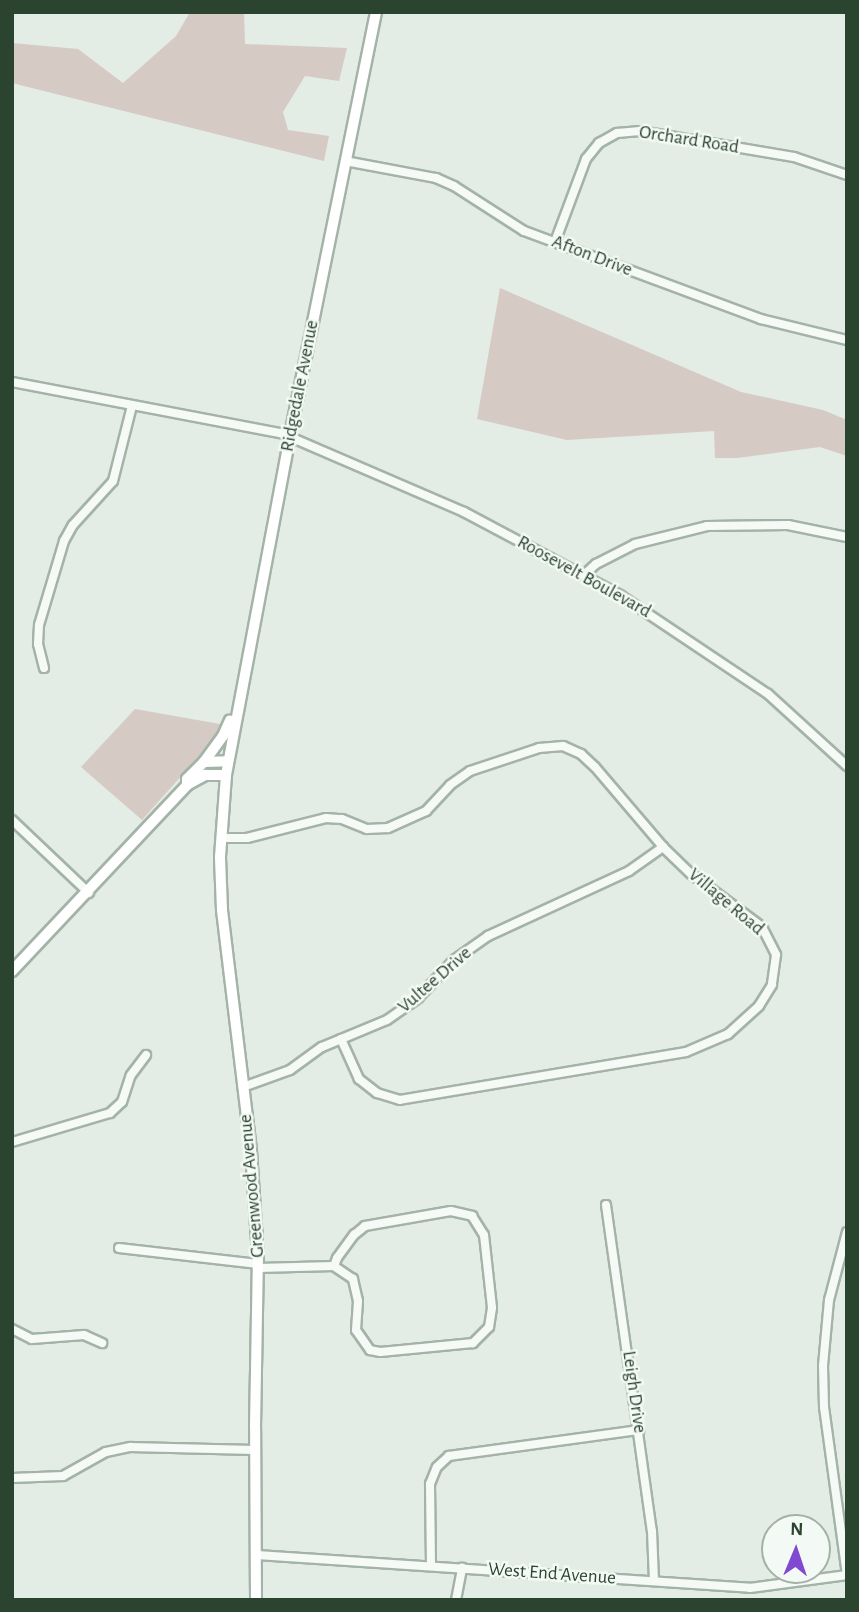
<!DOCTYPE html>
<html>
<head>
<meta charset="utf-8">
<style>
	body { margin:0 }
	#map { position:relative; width:859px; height:1612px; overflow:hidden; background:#e3ece5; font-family:"Alegreya Sans",sans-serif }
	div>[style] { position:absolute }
	.green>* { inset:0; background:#d6cac4 }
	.roads { filter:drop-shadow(2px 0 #a4b3a7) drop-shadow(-2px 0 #a4b3a7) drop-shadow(0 2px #a4b3a7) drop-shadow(0 -2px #a4b3a7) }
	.street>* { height:8px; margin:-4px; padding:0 4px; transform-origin:4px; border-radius:4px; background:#f6faf7 }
	.secondary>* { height:10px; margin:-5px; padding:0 5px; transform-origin:5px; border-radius:5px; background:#fff }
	span { translate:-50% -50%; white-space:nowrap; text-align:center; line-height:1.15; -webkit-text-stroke:5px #f3f9f4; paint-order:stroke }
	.street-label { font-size:19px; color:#2b4430 }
	.frame { position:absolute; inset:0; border:14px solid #2b4430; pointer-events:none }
	.north { position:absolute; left:761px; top:1514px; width:70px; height:70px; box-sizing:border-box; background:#f3f9f4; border:2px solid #a3b1a6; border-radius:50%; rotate:2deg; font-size:19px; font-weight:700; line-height:28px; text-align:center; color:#2b4430 }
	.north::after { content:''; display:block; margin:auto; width:24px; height:32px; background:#8148d1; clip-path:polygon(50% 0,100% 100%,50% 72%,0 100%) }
</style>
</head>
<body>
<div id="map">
	<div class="green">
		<div style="clip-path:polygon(190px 12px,244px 12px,245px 44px,347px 48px,339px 81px,305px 76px,283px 112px,288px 130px,329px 136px,324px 161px,12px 83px,12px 43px,78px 49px,123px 83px,176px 36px)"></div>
		<div style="clip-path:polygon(500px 288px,741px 392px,823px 410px,847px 420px,847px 456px,820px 447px,737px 458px,715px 458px,714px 431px,567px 440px,477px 419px)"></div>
		<div style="clip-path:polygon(135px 709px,220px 724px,218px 735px,142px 820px,81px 767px)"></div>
	</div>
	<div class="roads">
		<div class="street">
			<div style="left:345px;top:161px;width:93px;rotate:10.6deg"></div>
			<div style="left:436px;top:178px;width:20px;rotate:24deg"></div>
			<div style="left:454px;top:186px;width:83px;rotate:32.7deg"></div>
			<div style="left:524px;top:231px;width:253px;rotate:20.4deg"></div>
			<div style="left:761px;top:319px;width:89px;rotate:13.7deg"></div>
			<div style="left:555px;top:242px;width:89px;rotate:-69.5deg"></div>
			<div style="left:586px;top:159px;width:21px;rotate:-51deg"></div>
			<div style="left:599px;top:143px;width:21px;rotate:-29deg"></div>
			<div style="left:617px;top:133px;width:23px;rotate:-5deg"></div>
			<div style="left:640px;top:131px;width:156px;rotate:9.6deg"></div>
			<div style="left:794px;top:157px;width:56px;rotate:18.8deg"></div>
			<div style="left:12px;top:382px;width:283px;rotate:10.8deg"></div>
			<div style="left:290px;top:437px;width:189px;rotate:23.3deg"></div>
			<div style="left:464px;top:512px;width:177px;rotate:28deg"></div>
			<div style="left:620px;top:595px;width:178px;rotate:33.8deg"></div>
			<div style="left:768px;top:694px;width:107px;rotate:42.3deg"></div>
			<div style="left:584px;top:575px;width:16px;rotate:-43deg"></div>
			<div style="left:596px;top:564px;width:44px;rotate:-27.1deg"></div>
			<div style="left:635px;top:544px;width:74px;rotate:-14deg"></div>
			<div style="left:707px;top:526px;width:81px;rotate:-0.7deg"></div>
			<div style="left:788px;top:525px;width:60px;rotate:11.5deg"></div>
			<div style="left:44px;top:668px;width:25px;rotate:-104deg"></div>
			<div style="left:38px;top:644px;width:19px;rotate:-87deg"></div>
			<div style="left:39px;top:625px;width:88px;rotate:-73.4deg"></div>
			<div style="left:64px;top:541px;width:18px;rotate:-61deg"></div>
			<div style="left:73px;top:525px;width:59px;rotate:-47.7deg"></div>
			<div style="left:113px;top:481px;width:77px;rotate:-75.8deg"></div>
			<div style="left:12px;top:820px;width:106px;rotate:43.5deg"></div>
			<div style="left:221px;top:838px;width:26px"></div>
			<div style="left:247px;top:838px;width:81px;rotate:-14.2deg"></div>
			<div style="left:326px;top:818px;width:16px;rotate:4deg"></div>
			<div style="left:342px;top:819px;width:27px;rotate:22deg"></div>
			<div style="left:367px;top:829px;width:21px;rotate:-3deg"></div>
			<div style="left:388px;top:828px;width:42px;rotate:-24.1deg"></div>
			<div style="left:426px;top:811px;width:35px;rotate:-47deg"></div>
			<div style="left:450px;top:785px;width:24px;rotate:-35deg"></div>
			<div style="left:470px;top:771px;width:73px;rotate:-18.4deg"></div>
			<div style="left:539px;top:748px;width:24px;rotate:-5deg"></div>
			<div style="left:563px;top:746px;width:20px;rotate:24deg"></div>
			<div style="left:581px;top:754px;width:19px;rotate:43deg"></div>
			<div style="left:595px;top:767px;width:105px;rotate:49.6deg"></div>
			<div style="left:663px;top:847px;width:39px;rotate:44deg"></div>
			<div style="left:691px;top:874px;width:89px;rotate:36.7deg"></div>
			<div style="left:762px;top:927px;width:31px;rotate:63deg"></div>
			<div style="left:776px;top:955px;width:30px;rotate:98deg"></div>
			<div style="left:772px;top:985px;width:25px;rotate:122deg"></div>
			<div style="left:759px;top:1006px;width:42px;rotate:137.9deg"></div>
			<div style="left:728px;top:1034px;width:46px;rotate:156.8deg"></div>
			<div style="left:686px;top:1052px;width:290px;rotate:170.5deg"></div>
			<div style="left:400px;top:1100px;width:24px;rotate:-163deg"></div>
			<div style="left:377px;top:1093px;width:23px;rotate:-142deg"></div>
			<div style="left:359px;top:1079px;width:44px;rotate:-114.2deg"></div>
			<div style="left:243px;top:1087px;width:50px;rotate:-19.9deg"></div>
			<div style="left:290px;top:1070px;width:39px;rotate:-36deg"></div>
			<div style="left:322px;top:1047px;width:70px;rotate:-22.6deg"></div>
			<div style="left:387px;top:1020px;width:38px;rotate:-35deg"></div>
			<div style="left:418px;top:998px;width:52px;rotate:-46.5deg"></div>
			<div style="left:454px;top:960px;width:42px;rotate:-35.2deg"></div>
			<div style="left:488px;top:936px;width:155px;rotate:-24.7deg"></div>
			<div style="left:629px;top:871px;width:42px;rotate:-35.2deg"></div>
			<div style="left:12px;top:1142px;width:102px;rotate:-16.5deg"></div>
			<div style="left:110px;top:1113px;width:16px;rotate:-43deg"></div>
			<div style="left:122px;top:1102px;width:28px;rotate:-72deg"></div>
			<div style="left:131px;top:1075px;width:25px;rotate:-53deg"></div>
			<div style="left:606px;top:1205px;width:329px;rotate:82deg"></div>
			<div style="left:652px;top:1531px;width:49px;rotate:87.7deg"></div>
			<div style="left:451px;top:1211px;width:22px;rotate:13deg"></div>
			<div style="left:472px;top:1216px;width:22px;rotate:58deg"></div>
			<div style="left:484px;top:1235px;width:73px;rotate:83.7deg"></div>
			<div style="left:492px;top:1308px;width:19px;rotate:99deg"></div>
			<div style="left:489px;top:1327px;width:23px;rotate:135deg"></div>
			<div style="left:473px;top:1343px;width:93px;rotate:174.5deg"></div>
			<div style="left:380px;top:1352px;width:10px;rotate:-169deg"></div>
			<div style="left:370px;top:1350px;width:24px;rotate:-125deg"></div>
			<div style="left:356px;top:1330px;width:29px;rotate:-86deg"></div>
			<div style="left:358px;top:1301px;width:23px;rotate:-103deg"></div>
			<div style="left:353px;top:1279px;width:23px;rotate:-146deg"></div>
			<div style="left:334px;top:1266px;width:9px;rotate:-69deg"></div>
			<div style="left:337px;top:1258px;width:29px;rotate:-54deg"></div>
			<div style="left:354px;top:1235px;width:14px;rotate:-39deg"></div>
			<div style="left:365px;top:1226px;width:87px;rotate:-9.9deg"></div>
			<div style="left:847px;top:1232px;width:70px;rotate:104.8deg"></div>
			<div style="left:829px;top:1300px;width:66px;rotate:95.2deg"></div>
			<div style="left:823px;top:1366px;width:41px;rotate:88.6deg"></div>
			<div style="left:824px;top:1407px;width:170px;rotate:82.2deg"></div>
			<div style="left:119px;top:1248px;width:140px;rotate:6.6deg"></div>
			<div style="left:258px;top:1268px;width:76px;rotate:-1.5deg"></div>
			<div style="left:12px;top:1329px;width:22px;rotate:27deg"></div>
			<div style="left:32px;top:1339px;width:52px;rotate:-4.4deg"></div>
			<div style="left:84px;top:1335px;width:20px;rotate:24deg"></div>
			<div style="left:12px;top:1478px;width:51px;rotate:-2.2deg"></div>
			<div style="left:63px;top:1476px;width:49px;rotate:-29.2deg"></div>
			<div style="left:106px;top:1452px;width:25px;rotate:-12deg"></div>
			<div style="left:130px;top:1447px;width:125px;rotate:1.4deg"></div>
			<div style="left:257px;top:1555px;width:494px;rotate:3.8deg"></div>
			<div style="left:750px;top:1588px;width:98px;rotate:-7.6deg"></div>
			<div style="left:431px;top:1566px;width:82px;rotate:-90.7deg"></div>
			<div style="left:430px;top:1484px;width:18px;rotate:-68deg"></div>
			<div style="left:437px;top:1467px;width:16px;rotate:-43deg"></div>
			<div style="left:449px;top:1456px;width:192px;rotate:-7.8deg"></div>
			<div style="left:456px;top:1600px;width:33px;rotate:-79deg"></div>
		</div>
		<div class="secondary">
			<div style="left:204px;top:762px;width:32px;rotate:-54deg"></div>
			<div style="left:223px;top:736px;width:17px;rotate:-66deg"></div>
			<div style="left:187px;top:785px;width:6px;rotate:-90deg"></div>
			<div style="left:187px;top:779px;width:24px;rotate:-45deg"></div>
			<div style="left:204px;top:762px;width:24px;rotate:-2deg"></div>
			<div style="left:12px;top:971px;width:255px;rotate:-46.7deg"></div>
			<div style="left:187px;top:785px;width:21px;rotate:-29deg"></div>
			<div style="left:205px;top:775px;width:21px"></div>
			<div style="left:256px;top:1600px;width:173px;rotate:-90.3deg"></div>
			<div style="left:255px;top:1427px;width:171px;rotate:-89deg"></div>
			<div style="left:258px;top:1256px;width:106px;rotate:-93.8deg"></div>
			<div style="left:251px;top:1150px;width:242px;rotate:-96.9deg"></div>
			<div style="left:222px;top:910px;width:53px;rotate:-92.2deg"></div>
			<div style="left:220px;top:857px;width:82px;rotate:-85.8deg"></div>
			<div style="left:226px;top:775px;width:346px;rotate:-79.3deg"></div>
			<div style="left:290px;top:435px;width:432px;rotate:-78.5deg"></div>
		</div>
	</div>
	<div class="street-label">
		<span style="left:689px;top:140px;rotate:9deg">Orchard Road</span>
		<span style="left:592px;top:256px;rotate:21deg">Afton Drive</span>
		<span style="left:300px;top:386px;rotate:-79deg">Ridgedale Avenue</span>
		<span style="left:584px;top:577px;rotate:29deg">Roosevelt Boulevard</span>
		<span style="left:726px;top:902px;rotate:40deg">Village Road</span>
		<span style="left:435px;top:980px;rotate:-41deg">Vultee Drive</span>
		<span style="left:252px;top:1186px;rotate:-95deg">Greenwood Avenue</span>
		<span style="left:634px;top:1392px;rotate:82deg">Leigh Drive</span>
		<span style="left:552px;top:1574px;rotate:4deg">West End Avenue</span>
	</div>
	<div class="frame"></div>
	<div class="north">N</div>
</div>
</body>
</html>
